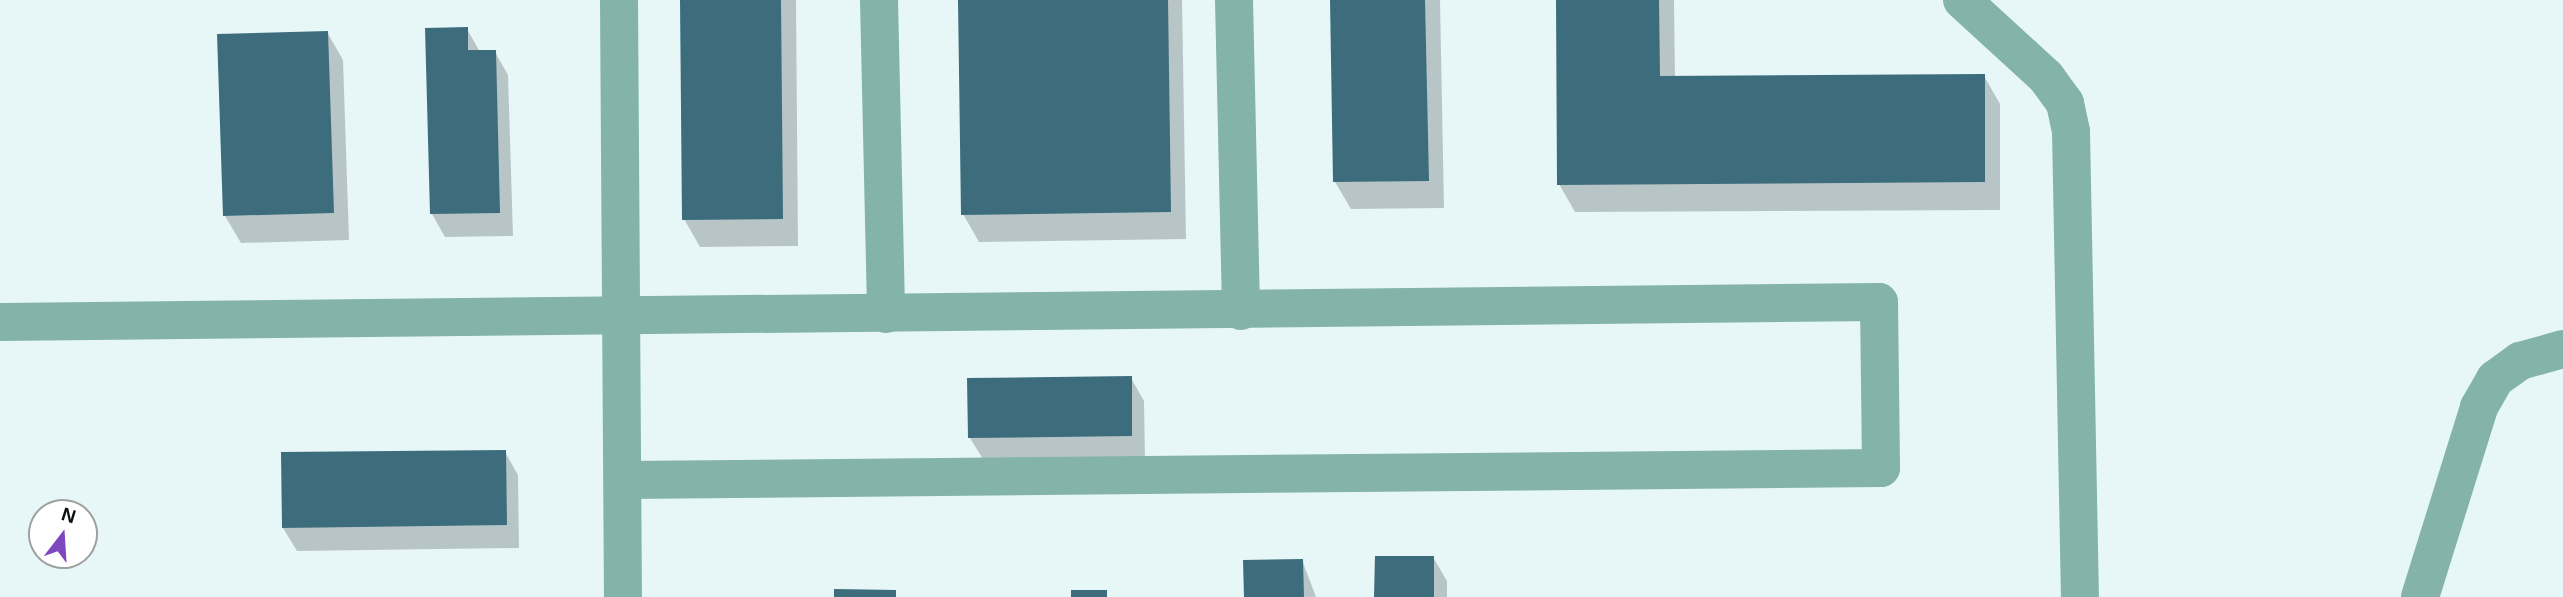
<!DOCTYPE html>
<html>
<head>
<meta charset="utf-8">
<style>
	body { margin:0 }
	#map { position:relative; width:2563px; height:597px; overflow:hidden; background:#e7f7f8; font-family:Helvetica,sans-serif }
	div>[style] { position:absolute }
	.shadow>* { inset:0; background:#0003 }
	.building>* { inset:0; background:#3d6d7d }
	.minor>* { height:38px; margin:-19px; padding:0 19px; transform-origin:19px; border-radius:19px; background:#83b3ab }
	span { translate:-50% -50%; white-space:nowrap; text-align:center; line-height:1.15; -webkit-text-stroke:6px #fff; paint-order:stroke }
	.north { position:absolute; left:28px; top:499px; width:70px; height:70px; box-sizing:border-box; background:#fff; border:2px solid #9da0a0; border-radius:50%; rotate:17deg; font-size:19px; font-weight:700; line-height:28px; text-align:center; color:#0b1111 }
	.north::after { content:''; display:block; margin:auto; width:24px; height:32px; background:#7f47bd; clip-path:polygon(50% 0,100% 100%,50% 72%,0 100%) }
</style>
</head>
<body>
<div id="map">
	<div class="shadow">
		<div style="clip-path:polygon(681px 0,796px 0,798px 246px,700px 247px,684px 219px)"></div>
		<div style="clip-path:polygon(960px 0,1182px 0,1186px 239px,979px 242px,963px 214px)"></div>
		<div style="clip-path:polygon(1332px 0,1440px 0,1444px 208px,1351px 209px,1335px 182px)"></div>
		<div style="clip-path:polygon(1557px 0,1674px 0,1675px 78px,1984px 76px,2000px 104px,2000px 210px,1575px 212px,1559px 184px)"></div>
		<div style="clip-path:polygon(467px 29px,480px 52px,495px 52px,508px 75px,513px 236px,445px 237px,432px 214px)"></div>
		<div style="clip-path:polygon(327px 32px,343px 60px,349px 240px,241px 243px,225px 216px)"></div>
		<div style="clip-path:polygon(1131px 378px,1144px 401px,1145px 459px,984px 461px,970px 438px)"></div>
		<div style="clip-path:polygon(505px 452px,518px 475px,519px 548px,297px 551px,283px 528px)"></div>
		<div style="clip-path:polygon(1433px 557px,1447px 581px,1447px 597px,1376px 597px)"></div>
		<div style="clip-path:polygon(1302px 560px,1316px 597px,1246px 597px)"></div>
	</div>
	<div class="building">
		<div style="clip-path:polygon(680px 0,781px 0,783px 219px,682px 220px)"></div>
		<div style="clip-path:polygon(958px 0,1168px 0,1171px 212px,961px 215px)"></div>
		<div style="clip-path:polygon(1330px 0,1425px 0,1429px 181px,1333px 182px)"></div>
		<div style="clip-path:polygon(1556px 0,1659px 0,1660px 76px,1985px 74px,1985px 182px,1557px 185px)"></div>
		<div style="clip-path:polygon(468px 27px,468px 50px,496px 50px,500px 213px,430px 214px,425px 28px)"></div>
		<div style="clip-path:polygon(328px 31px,334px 213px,223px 216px,217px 34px)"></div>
		<div style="clip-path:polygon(1132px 376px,1132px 436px,968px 438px,967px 378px)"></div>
		<div style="clip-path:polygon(506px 450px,507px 525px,282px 528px,281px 452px)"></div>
		<div style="clip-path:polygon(1375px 556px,1434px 556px,1434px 597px,1374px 597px)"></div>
		<div style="clip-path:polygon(1303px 559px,1304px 597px,1244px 597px,1243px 560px)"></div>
		<div style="clip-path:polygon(834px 589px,896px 590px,896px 597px,834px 597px)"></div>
		<div style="clip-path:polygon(1071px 590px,1107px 590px,1107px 597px,1071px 597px)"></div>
	</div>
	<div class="minor">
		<div style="left:619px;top:0;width:597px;rotate:89.62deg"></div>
		<div style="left:879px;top:0;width:314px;rotate:88.7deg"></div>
		<div style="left:1234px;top:0;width:311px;rotate:88.7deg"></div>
		<div style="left:1962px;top:0;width:114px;rotate:42.5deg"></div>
		<div style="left:2046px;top:77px;width:32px;rotate:54deg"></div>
		<div style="left:2065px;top:103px;width:29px;rotate:78deg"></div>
		<div style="left:2071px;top:131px;width:466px;rotate:88.9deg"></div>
		<div style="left:0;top:322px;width:1879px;rotate:-0.61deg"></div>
		<div style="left:1879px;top:302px;width:166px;rotate:89.3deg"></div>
		<div style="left:1881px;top:468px;width:1256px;rotate:179.45deg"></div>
		<div style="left:2420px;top:597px;width:199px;rotate:-72.7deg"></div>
		<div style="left:2479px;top:407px;width:32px;rotate:-60deg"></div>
		<div style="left:2495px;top:379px;width:31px;rotate:-36deg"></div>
		<div style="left:2520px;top:361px;width:45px;rotate:-15.6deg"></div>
	</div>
	<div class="north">N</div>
</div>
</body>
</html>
